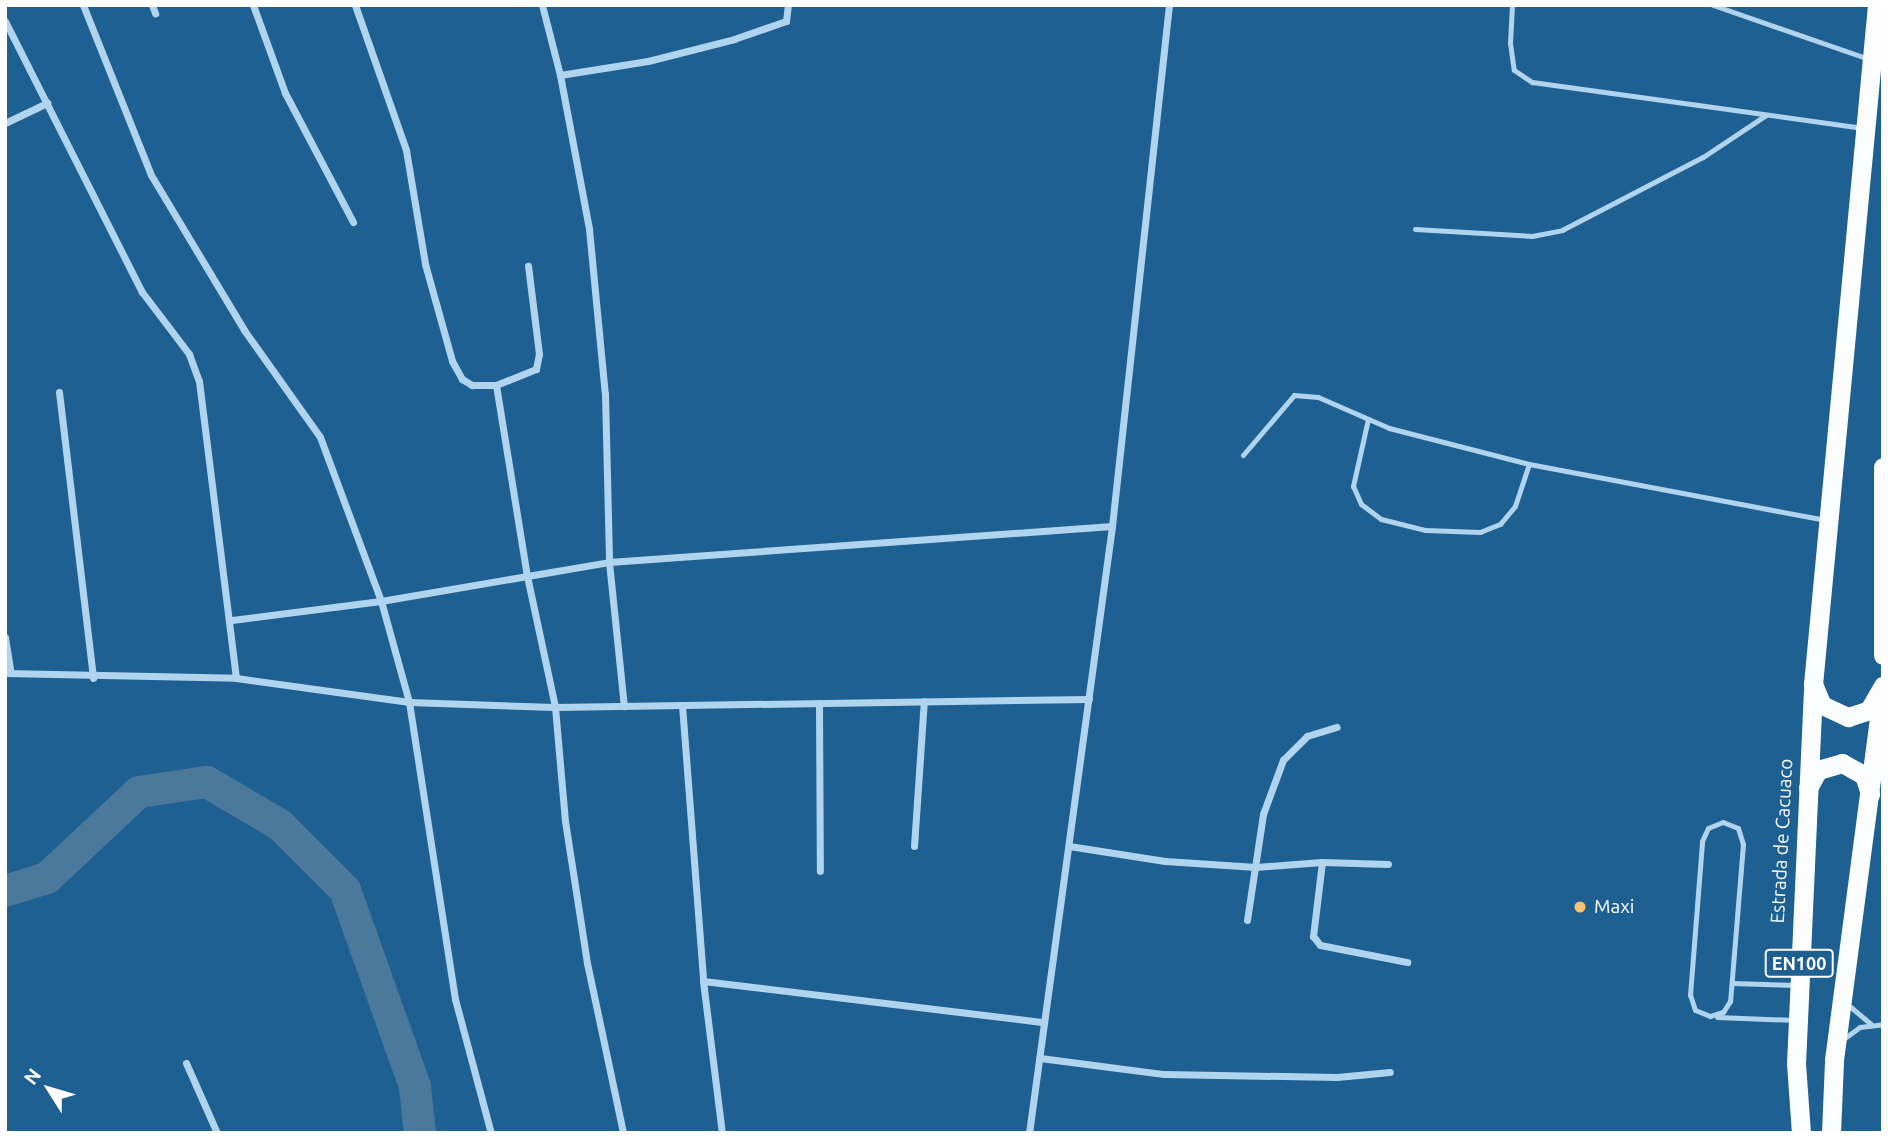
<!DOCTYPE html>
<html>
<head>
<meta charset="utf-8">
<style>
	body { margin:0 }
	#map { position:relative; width:1888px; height:1138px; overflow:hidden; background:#1f6092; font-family:Ubuntu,sans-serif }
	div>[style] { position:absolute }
	.river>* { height:32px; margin:-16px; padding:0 16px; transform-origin:16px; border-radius:16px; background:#4b799b }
	.service>* { height:5px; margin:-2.5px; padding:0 2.5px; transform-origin:2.5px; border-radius:2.5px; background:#b1d4ee }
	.minor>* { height:7px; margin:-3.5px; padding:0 3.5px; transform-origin:3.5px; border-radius:3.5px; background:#b1d4ee }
	.trunk>* { height:19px; margin:-9.5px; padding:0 9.5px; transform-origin:9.5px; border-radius:9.5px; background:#fcfdff }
	.dots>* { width:19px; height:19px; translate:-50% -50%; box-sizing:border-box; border:4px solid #1f6092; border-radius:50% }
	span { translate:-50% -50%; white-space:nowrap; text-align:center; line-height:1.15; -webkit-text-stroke:5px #1f6092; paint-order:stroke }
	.shield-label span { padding:2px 5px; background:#1f6092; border:2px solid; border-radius:5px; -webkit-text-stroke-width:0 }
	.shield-label { font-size:18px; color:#fff; font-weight:700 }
	.street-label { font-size:19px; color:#fff }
	.poi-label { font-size:19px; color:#fff }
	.left { translate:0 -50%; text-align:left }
	.frame { position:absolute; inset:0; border:7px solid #fff; pointer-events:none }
	.north { position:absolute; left:14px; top:1054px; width:70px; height:70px; -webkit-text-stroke:5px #1f6092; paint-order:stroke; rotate:307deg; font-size:19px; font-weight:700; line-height:28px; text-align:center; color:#fff }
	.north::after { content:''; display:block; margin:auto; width:24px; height:32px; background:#fff; clip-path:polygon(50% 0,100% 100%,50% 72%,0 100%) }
</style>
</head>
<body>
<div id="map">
	<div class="river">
		<div style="left:5px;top:891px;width:44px;rotate:-17.2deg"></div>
		<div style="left:47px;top:878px;width:126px;rotate:-43.1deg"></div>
		<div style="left:139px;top:792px;width:69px;rotate:-8.4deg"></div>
		<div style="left:207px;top:782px;width:85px;rotate:30.5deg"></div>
		<div style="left:280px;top:825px;width:92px;rotate:45deg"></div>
		<div style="left:345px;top:890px;width:209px;rotate:70.4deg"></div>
		<div style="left:415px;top:1087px;width:46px;rotate:83.8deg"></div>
	</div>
	<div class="service">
		<div style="left:1512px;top:5px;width:38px;rotate:93deg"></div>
		<div style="left:1510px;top:43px;width:27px;rotate:82deg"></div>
		<div style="left:1514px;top:70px;width:22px;rotate:34deg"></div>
		<div style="left:1532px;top:82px;width:334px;rotate:7.9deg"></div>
		<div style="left:1713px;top:5px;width:165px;rotate:19.1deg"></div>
		<div style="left:1415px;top:229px;width:117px;rotate:3.4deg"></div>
		<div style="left:1532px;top:236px;width:31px;rotate:-11deg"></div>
		<div style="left:1562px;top:230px;width:159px;rotate:-27.4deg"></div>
		<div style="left:1703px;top:157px;width:76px;rotate:-33.7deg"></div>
		<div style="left:1368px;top:419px;width:69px;rotate:102.6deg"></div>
		<div style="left:1353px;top:486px;width:20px;rotate:66deg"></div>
		<div style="left:1361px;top:504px;width:25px;rotate:37deg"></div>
		<div style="left:1381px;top:519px;width:45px;rotate:14deg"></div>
		<div style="left:1425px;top:530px;width:55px;rotate:2.1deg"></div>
		<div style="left:1480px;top:532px;width:22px;rotate:-22deg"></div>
		<div style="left:1500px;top:524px;width:23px;rotate:-50deg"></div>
		<div style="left:1515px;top:506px;width:44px;rotate:-71.6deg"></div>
		<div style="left:1243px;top:455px;width:79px;rotate:-49.6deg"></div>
		<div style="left:1294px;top:395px;width:24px;rotate:5deg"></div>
		<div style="left:1318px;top:397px;width:77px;rotate:23.6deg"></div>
		<div style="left:1389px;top:428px;width:145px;rotate:14.4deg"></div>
		<div style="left:1529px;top:464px;width:302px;rotate:10.7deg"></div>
		<div style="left:1723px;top:822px;width:16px;rotate:22deg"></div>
		<div style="left:1738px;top:828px;width:17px;rotate:73deg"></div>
		<div style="left:1743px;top:844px;width:158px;rotate:94.7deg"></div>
		<div style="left:1730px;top:1001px;width:13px;rotate:122deg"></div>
		<div style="left:1723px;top:1012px;width:14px;rotate:163deg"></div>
		<div style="left:1710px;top:1016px;width:16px;rotate:-158deg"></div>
		<div style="left:1695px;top:1010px;width:16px;rotate:-108deg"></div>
		<div style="left:1690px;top:995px;width:154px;rotate:-85.5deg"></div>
		<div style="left:1702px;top:841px;width:14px;rotate:-65deg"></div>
		<div style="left:1708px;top:828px;width:16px;rotate:-22deg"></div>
		<div style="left:1732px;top:983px;width:63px;rotate:1.8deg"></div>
		<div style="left:1847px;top:1004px;width:31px;rotate:40deg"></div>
		<div style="left:1717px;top:1017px;width:77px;rotate:2.2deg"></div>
		<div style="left:1842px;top:1040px;width:22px;rotate:-36deg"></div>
		<div style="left:1860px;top:1027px;width:23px;rotate:-7deg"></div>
	</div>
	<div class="minor">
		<div style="left:83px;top:5px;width:183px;rotate:68.2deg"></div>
		<div style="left:151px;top:175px;width:181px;rotate:59deg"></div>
		<div style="left:244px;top:330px;width:131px;rotate:54.6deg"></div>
		<div style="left:320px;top:437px;width:175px;rotate:69.6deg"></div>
		<div style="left:381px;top:601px;width:105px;rotate:74.5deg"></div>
		<div style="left:409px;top:702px;width:301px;rotate:81.2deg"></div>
		<div style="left:455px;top:999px;width:139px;rotate:75deg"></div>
		<div style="left:152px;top:5px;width:9px;rotate:69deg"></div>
		<div style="left:253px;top:5px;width:94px;rotate:70deg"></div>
		<div style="left:285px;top:93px;width:146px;rotate:62.2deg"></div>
		<div style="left:355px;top:5px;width:154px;rotate:70.6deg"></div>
		<div style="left:406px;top:150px;width:116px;rotate:80.5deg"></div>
		<div style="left:425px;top:264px;width:101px;rotate:74.4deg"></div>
		<div style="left:452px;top:361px;width:21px;rotate:61deg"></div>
		<div style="left:462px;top:379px;width:12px;rotate:31deg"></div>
		<div style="left:472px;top:385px;width:24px"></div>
		<div style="left:496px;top:385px;width:43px;rotate:-21.8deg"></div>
		<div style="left:536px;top:369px;width:15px;rotate:-79deg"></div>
		<div style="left:539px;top:354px;width:89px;rotate:-97.1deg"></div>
		<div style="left:542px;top:5px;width:72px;rotate:75.6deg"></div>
		<div style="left:560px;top:75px;width:157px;rotate:79.3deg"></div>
		<div style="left:589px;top:229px;width:166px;rotate:84.5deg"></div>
		<div style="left:605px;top:394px;width:168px;rotate:88.6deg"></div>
		<div style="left:609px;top:562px;width:145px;rotate:84.1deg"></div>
		<div style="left:5px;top:21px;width:304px;rotate:63.2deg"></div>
		<div style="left:142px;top:292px;width:78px;rotate:52.8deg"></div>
		<div style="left:189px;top:354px;width:29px;rotate:70deg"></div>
		<div style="left:199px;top:381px;width:299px;rotate:82.9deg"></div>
		<div style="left:560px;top:75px;width:89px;rotate:-9deg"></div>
		<div style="left:648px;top:61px;width:89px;rotate:-14.3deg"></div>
		<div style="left:734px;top:39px;width:55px;rotate:-19.1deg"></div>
		<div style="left:786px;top:21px;width:16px;rotate:-83deg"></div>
		<div style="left:5px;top:123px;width:47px;rotate:-25.5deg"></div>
		<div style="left:496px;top:385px;width:193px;rotate:80.8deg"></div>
		<div style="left:527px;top:576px;width:134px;rotate:77.9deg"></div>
		<div style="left:555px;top:707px;width:114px;rotate:85deg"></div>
		<div style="left:565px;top:821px;width:144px;rotate:81.2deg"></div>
		<div style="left:587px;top:963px;width:174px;rotate:78deg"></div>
		<div style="left:59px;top:392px;width:288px;rotate:83.2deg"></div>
		<div style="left:232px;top:620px;width:150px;rotate:-7.3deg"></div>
		<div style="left:381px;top:601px;width:231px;rotate:-9.7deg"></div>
		<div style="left:609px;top:562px;width:504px;rotate:-4.09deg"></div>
		<div style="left:5px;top:637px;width:36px;rotate:81deg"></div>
		<div style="left:5px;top:673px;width:231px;rotate:1.2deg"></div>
		<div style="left:236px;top:678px;width:175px;rotate:7.9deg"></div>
		<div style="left:409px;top:702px;width:146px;rotate:2deg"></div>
		<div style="left:555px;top:707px;width:534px;rotate:-0.86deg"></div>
		<div style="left:819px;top:703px;width:168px;rotate:89.7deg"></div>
		<div style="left:682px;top:705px;width:277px;rotate:85.6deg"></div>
		<div style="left:703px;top:981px;width:153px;rotate:82.9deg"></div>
		<div style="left:914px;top:846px;width:145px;rotate:-86.1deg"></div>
		<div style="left:1069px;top:846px;width:97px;rotate:8.9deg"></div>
		<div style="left:1165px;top:861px;width:91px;rotate:3.8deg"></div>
		<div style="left:1256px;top:867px;width:66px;rotate:-4.3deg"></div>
		<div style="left:1322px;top:862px;width:66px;rotate:1.7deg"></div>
		<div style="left:1322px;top:862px;width:75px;rotate:96.9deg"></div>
		<div style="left:1313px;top:936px;width:11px;rotate:52deg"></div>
		<div style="left:1320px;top:945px;width:89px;rotate:11.1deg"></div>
		<div style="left:1247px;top:920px;width:107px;rotate:-81.4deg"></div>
		<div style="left:1263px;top:814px;width:58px;rotate:-69.7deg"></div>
		<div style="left:1283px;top:760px;width:34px;rotate:-45deg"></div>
		<div style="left:1307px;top:736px;width:31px;rotate:-17deg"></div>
		<div style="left:703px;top:981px;width:343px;rotate:6.9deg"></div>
		<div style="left:1040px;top:1058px;width:125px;rotate:7.4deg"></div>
		<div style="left:1164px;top:1074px;width:173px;rotate:1deg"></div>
		<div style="left:1337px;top:1077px;width:53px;rotate:-5.4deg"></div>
		<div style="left:186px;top:1063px;width:77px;rotate:66.1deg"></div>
		<div style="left:1029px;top:1133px;width:613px;rotate:-82.21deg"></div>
		<div style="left:1112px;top:526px;width:524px;rotate:-83.76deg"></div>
	</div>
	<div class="trunk">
		<div style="left:1877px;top:5px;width:682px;rotate:95.38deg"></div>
		<div style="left:1813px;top:684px;width:23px;rotate:67deg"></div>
		<div style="left:1822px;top:705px;width:29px;rotate:25deg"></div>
		<div style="left:1848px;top:717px;width:22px;rotate:-18deg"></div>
		<div style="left:1869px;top:710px;width:28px;rotate:-60deg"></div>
		<div style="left:1883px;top:467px;width:188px;rotate:90deg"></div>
		<div style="left:1808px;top:788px;width:21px;rotate:-61deg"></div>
		<div style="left:1818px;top:770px;width:25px;rotate:-16deg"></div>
		<div style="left:1842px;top:763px;width:25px;rotate:29deg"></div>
		<div style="left:1864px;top:775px;width:20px;rotate:72deg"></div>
		<div style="left:1801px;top:1133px;width:69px;rotate:-94.1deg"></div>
		<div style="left:1796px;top:1064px;width:374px;rotate:-87.4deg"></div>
		<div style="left:1831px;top:1133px;width:73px;rotate:-87.6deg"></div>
		<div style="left:1834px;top:1060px;width:370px;rotate:-82.5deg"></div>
	</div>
	<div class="dots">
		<div style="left:1580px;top:907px;background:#fbc272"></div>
	</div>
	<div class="shield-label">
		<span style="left:1799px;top:963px">EN100</span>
	</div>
	<div class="street-label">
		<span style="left:1782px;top:841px;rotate:-87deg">Estrada de Cacuaco</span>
	</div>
	<div class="poi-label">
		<span class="left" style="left:1594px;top:907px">Maxi</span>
	</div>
	<div class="frame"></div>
	<div class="north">N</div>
</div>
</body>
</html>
